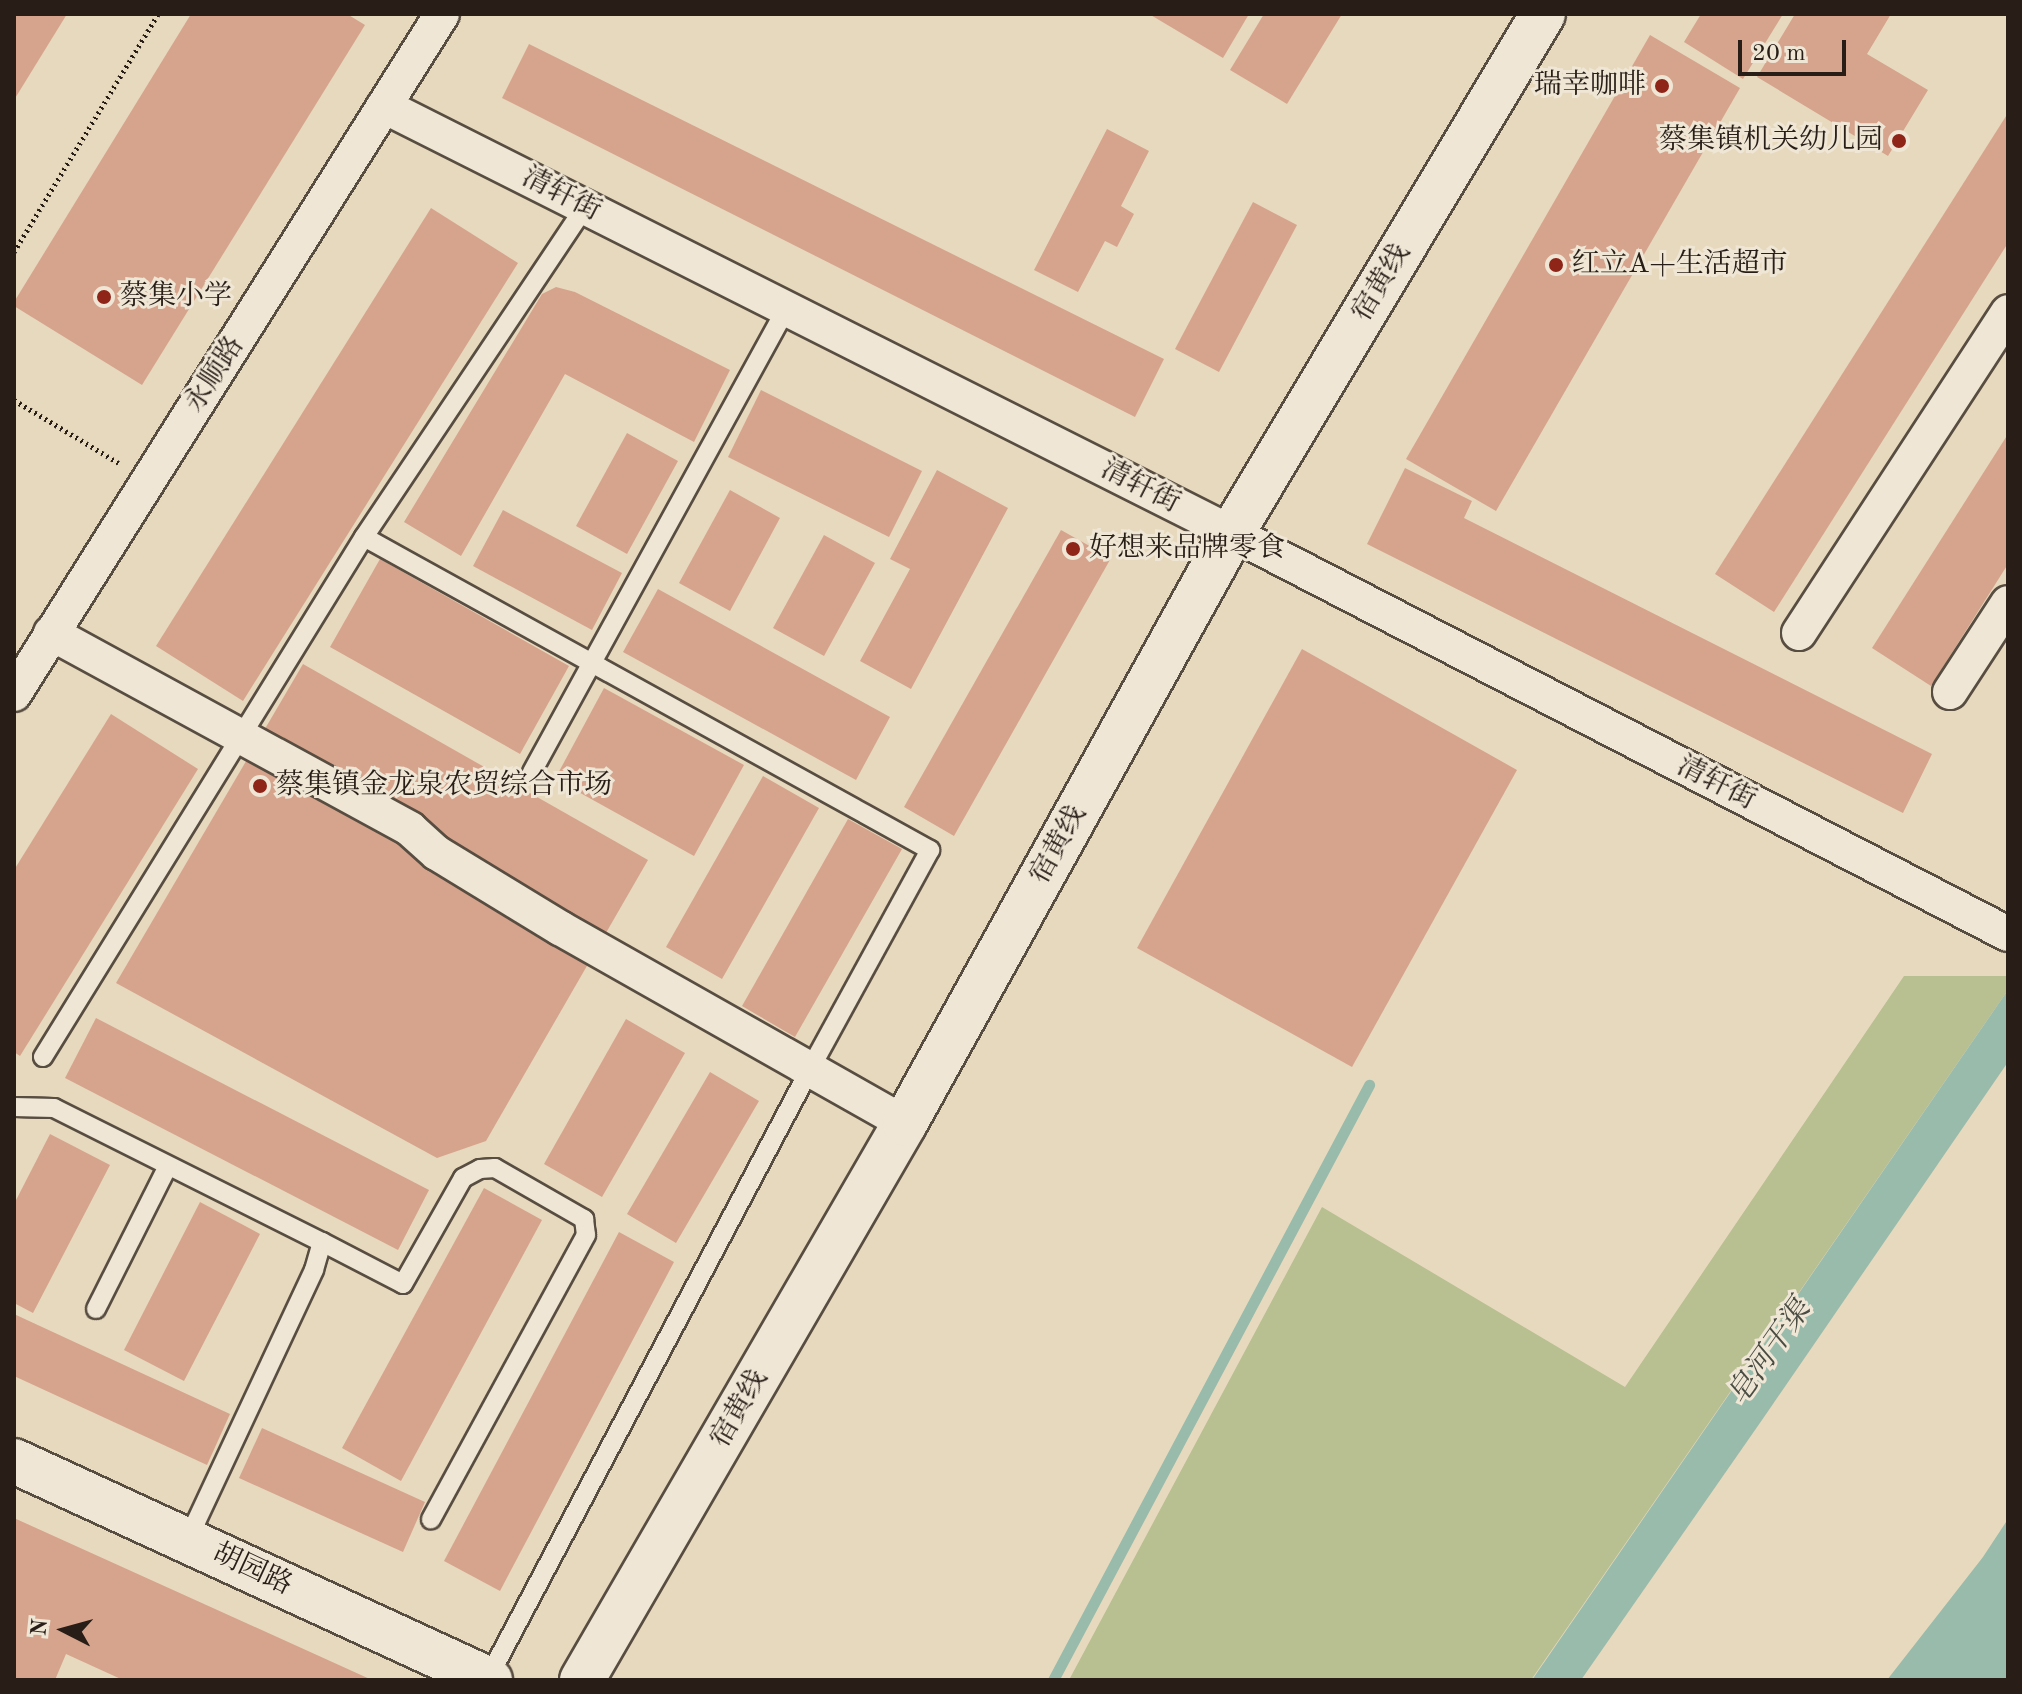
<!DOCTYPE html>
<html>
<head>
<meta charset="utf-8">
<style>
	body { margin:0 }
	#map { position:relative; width:2022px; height:1694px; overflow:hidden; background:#e7d9be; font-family:"Old Standard TT","Noto Serif SC",serif }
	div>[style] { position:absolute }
	.green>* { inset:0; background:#b8bf90 }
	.water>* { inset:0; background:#98bbab }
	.stream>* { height:11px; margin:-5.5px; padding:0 5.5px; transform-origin:5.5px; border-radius:5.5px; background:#98bbab }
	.building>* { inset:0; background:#d6a48d }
	.path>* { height:5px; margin-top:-2.5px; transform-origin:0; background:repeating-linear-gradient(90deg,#281e17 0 2px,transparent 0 6px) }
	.roads { filter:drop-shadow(2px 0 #584d41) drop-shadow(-2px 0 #584d41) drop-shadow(0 2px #584d41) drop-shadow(0 -2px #584d41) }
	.lane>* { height:18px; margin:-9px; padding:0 9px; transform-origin:9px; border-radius:9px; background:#efe6d5 }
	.street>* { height:34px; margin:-17px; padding:0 17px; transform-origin:17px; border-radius:17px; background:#efe6d5 }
	.secondary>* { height:44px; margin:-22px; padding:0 22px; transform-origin:22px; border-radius:22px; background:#efe6d5 }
	.dots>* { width:22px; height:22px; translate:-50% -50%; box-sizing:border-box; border:4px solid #efe6d5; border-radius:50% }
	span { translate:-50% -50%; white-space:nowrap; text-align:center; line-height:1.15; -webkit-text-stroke:6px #efe6d5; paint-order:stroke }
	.poi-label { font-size:28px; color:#281e17 }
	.right { translate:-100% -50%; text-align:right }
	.left { translate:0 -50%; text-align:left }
	.street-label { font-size:28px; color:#281e17 }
	.water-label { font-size:30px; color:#4a4d43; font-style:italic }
	.frame { position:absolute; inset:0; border:16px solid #281e17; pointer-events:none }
	.north { position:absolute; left:24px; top:1590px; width:80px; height:80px; -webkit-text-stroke:6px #efe6d5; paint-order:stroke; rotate:276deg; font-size:22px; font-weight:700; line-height:32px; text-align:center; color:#281e17 }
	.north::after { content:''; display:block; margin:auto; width:28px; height:36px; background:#281e17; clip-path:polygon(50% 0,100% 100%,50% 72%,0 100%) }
	.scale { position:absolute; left:1738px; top:40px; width:108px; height:36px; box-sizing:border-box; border:4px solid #281e17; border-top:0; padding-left:10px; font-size:24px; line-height:28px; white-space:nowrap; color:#281e17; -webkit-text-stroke:6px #efe6d5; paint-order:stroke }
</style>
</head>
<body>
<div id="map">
	<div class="green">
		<div style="clip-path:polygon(1904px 976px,2008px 976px,2008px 990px,1531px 1680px,1069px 1680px,1322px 1207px,1625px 1387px)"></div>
	</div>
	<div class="water">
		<div style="clip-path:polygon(2008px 990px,2008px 1062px,1762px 1420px,1581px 1680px,1532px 1680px)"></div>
		<div style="clip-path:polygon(2008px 1519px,2008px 1680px,1887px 1680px,1983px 1557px)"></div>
	</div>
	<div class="stream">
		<div style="left:1053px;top:1680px;width:674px;rotate:-62.03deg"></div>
	</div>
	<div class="building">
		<div style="clip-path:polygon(14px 14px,67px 14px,14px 100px)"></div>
		<div style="clip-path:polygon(191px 14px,347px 14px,365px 25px,142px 385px,14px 306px,14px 302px)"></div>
		<div style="clip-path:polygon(1149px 14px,1249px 14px,1223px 58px)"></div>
		<div style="clip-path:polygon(1264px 14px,1342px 14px,1287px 104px,1230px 70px)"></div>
		<div style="clip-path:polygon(1701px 14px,1783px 14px,1743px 79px,1684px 42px)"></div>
		<div style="clip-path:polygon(1795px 14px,1891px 14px,1867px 54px,1928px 90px,1888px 156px,1757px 77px)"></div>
		<div style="clip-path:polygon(1650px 35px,1740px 88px,1496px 511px,1406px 459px)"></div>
		<div style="clip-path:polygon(529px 44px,1164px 359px,1135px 417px,502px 98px)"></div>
		<div style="clip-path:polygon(2008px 113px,2008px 243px,1774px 612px,1715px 574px)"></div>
		<div style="clip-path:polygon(1107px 129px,1149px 151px,1121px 206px,1134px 214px,1117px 247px,1105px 241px,1078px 292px,1034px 270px)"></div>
		<div style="clip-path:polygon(1253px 202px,1297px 225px,1219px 372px,1175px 349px)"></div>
		<div style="clip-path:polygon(431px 208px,518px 263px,243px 701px,156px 646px)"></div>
		<div style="clip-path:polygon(556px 287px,575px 292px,730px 370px,694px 442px,565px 374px,461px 556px,404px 522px,542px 294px)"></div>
		<div style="clip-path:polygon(761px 390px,922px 471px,889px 537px,728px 457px)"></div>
		<div style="clip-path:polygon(627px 433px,678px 461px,627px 554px,576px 526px)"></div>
		<div style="clip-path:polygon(2008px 434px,2008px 564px,1931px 686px,1872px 648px)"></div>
		<div style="clip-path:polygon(1405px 468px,1472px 501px,1464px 518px,1932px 754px,1903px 813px,1367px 544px)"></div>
		<div style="clip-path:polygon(937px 470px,1008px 508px,911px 689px,860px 661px,910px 569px,890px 559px)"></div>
		<div style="clip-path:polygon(730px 490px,780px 518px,730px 611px,679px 583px)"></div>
		<div style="clip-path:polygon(503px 510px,622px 573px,592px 630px,473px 566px)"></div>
		<div style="clip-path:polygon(1061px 530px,1111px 558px,954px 836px,904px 807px)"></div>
		<div style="clip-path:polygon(824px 535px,875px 563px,824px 656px,773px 628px)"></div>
		<div style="clip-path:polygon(380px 559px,569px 666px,520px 754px,330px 647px)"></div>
		<div style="clip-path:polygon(658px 589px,890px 717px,856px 780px,623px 652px)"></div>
		<div style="clip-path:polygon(1302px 649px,1517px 770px,1352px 1067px,1137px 948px)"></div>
		<div style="clip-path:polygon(303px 664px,648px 860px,486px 1141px,437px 1158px,116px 983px)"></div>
		<div style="clip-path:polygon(604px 688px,744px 765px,694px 856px,555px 779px)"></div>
		<div style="clip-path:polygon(111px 714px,198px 769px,20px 1056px,14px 1052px,14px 870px)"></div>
		<div style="clip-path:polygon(763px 776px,819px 808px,722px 979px,666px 947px)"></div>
		<div style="clip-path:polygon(848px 819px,902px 849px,795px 1037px,742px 1006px)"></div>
		<div style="clip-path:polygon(96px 1018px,429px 1190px,398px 1250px,65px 1078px)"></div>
		<div style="clip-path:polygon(626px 1019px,685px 1053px,602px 1197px,544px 1164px)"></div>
		<div style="clip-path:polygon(710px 1072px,759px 1101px,676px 1243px,627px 1214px)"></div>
		<div style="clip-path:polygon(50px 1134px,110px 1165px,33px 1313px,14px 1303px,14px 1204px)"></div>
		<div style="clip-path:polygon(484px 1188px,542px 1220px,401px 1481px,342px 1448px)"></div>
		<div style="clip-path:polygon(200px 1202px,260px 1234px,184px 1381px,124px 1350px)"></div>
		<div style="clip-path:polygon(619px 1232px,674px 1262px,500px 1591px,444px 1561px)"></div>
		<div style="clip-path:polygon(14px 1314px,230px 1414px,207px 1465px,14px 1376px)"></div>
		<div style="clip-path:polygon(262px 1428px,425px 1502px,403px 1552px,239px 1478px)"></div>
		<div style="clip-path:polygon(14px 1518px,372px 1680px,123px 1680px,66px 1654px,55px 1680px,14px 1680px)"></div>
	</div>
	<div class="path">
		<div style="left:14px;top:252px;width:278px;rotate:-58.8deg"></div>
		<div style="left:14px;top:400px;width:122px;rotate:31deg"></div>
	</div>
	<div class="roads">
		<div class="lane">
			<div style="left:364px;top:537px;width:647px;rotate:28.94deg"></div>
			<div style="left:930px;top:850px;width:250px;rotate:118.7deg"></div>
			<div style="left:810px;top:1069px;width:691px;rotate:117.86deg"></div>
			<div style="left:532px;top:772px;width:528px;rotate:-61.25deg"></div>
			<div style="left:43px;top:1057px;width:611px;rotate:-58.31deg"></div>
			<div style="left:364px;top:537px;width:397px;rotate:-56.2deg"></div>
			<div style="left:14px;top:1107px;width:40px;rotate:1.4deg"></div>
			<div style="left:54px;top:1108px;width:300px;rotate:26.6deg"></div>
			<div style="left:322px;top:1242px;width:29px;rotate:106deg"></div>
			<div style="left:314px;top:1270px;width:299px;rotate:115.1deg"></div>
			<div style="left:322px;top:1242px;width:91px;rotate:27.4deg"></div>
			<div style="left:403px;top:1284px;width:122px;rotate:-60.5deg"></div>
			<div style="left:463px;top:1178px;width:19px;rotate:-28deg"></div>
			<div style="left:480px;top:1169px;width:15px;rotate:-4deg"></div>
			<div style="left:495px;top:1168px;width:103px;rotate:29.8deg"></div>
			<div style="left:584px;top:1219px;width:16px;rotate:83deg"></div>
			<div style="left:586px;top:1235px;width:324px;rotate:118.6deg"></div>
			<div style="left:96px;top:1309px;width:160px;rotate:-63.3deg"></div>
		</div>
		<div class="street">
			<div style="left:384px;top:106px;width:949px;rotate:26.73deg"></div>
			<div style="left:1232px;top:533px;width:873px;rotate:27.33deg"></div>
			<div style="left:51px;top:633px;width:409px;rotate:28.6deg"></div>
			<div style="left:410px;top:829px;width:36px;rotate:42deg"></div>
			<div style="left:437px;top:853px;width:144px;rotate:31.4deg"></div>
			<div style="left:560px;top:928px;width:396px;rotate:29.5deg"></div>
			<div style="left:1799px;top:633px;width:383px;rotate:-56.9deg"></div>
			<div style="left:1950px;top:692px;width:106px;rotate:-56.9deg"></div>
			<div style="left:14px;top:694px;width:803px;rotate:-57.81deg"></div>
		</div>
		<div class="secondary">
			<div style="left:14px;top:1461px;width:524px;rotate:24.71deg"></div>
			<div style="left:582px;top:1680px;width:644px;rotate:-59.89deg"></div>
			<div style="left:905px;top:1123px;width:675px;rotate:-61deg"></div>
			<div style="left:1232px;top:533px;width:605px;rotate:-59.07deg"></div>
		</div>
	</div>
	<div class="dots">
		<div style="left:1662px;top:86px;background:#8f2418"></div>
		<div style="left:1899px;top:141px;background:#8f2418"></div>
		<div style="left:1556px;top:265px;background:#8f2418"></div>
		<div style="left:104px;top:297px;background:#8f2418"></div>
		<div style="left:1073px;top:549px;background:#8f2418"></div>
		<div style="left:260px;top:786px;background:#8f2418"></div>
	</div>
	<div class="poi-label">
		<span class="right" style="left:1646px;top:86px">瑞幸咖啡</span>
		<span class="right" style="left:1883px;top:141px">蔡集镇机关幼儿园</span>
		<span class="left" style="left:1572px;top:265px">红立A+生活超市</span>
		<span class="left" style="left:120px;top:297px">蔡集小学</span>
		<span class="left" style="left:1089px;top:549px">好想来品牌零食</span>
		<span class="left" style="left:276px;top:786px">蔡集镇金龙泉农贸综合市场</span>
	</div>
	<div class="street-label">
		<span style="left:561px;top:195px;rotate:27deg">清轩街</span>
		<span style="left:1382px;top:283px;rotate:-59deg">宿黄线</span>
		<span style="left:215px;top:375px;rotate:-57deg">永顺路</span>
		<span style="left:1140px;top:487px;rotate:27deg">清轩街</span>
		<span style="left:1716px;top:784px;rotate:27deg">清轩街</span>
		<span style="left:1059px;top:845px;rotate:-61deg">宿黄线</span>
		<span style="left:740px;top:1409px;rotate:-60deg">宿黄线</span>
		<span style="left:252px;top:1570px;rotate:25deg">胡园路</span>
	</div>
	<div class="water-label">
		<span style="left:1770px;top:1353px;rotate:-55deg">皂河干渠</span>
	</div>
	<div class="frame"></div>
	<div class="north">N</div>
	<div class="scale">20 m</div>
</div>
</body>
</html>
